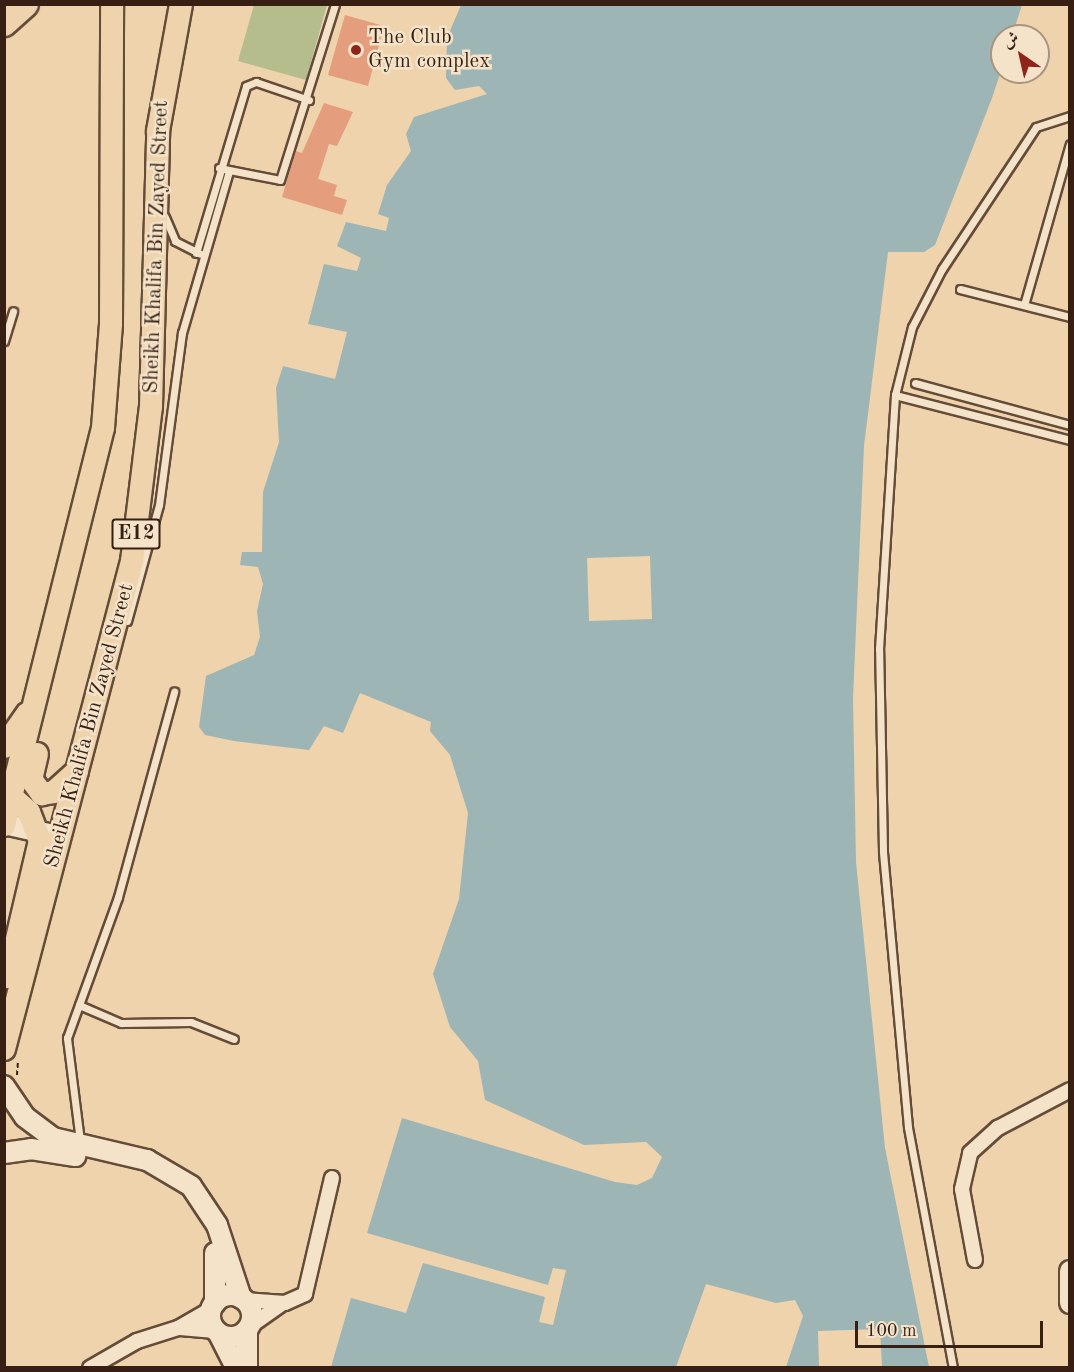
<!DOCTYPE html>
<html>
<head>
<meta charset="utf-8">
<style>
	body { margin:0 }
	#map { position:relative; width:1074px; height:1372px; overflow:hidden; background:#eed3ac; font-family:"Old Standard TT",Amiri,serif }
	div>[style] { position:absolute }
	.green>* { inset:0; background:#b5bd8c }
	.water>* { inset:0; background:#9eb5b5 }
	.building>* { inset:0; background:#e49d7d }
	.path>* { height:2px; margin-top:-1px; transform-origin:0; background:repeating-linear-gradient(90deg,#371f13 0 4.5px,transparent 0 7.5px) }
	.roads { filter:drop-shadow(2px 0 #654c39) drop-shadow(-2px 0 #654c39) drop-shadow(0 2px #654c39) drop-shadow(0 -2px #654c39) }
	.lane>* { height:7px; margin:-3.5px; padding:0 3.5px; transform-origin:3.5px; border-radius:3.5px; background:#f4e2c9 }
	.street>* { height:14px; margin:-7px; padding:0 7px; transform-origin:7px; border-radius:7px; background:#f4e2c9 }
	.secondary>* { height:20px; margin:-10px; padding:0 10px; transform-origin:10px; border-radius:10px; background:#f4e2c9 }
	.secondary>.ring { margin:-10px; padding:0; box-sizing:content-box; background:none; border:20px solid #f4e2c9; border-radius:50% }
	.primary>* { height:22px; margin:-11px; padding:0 11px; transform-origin:11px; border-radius:11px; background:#eed3ac }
	.highway>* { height:26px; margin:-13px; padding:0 13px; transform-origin:13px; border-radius:13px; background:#eed3ac }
	.dots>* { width:16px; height:16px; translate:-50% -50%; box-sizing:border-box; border:3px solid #f4e2c9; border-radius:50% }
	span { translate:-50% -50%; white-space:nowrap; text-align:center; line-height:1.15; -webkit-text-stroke:5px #f4e2c9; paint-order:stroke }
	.shield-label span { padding:2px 4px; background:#f4e2c9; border:2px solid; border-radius:4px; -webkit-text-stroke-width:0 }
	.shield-label { font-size:20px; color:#371f13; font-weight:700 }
	.poi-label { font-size:21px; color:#371f13 }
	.left { translate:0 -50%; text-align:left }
	.street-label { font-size:21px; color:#371f13 }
	.frame { position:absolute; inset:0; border:6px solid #371f13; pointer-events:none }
	.north { position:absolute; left:990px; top:24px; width:60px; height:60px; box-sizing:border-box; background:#f4e2c9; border:2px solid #a89480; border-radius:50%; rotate:326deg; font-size:16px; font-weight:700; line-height:24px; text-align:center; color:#371f13 }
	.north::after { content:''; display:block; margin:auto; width:21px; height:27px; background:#8f2418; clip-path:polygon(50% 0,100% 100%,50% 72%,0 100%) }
	.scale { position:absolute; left:855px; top:1321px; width:188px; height:27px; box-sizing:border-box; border:3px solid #371f13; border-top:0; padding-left:8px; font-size:18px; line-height:21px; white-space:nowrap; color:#371f13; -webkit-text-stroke:4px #f4e2c9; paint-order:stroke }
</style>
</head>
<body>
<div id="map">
	<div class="green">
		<div style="clip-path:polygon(254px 5px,327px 5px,306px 80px,238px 61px)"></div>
	</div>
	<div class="water">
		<div style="clip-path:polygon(evenodd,461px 5px,1022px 5px,1012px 36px,1002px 36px,1002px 68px,992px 98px,935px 245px,924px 252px,888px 252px,864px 446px,853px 698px,856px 862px,885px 1148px,929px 1367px,882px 1367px,880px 1329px,818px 1331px,819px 1367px,786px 1367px,803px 1316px,795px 1300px,776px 1303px,706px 1284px,676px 1367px,331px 1367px,351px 1298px,406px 1313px,423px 1263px,545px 1297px,539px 1322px,553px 1325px,566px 1270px,553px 1268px,548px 1285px,367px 1233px,402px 1118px,615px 1182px,637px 1185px,652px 1178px,662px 1157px,646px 1142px,584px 1145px,485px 1100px,478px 1061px,450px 1027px,433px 974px,459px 899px,468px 813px,450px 755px,430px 731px,431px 722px,360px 693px,343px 733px,324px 726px,309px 750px,234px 741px,205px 735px,199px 727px,206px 676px,254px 655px,260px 637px,257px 611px,263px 584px,258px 567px,240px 565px,242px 552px,262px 552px,263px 492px,279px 442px,276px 388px,283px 366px,335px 379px,347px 332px,308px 324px,324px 264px,357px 271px,361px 258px,337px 246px,346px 222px,386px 231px,389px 218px,378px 214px,387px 185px,411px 151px,406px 134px,414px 117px,487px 94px,479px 86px,455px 90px,446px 78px,447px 38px,461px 5px,650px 556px,652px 619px,589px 621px,587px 558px,650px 556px)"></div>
	</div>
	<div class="building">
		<div style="clip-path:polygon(345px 15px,384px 26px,368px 86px,328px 75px)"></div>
		<div style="clip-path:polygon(324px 103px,353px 112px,337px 146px,329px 144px,318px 179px,337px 185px,334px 196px,347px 200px,342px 215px,282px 197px,296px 151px,302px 153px)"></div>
	</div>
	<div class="path">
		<div style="left:17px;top:1075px;width:14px;rotate:-86deg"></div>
	</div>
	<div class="roads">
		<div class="lane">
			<div style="left:219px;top:168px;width:62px;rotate:11.1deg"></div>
			<div style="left:280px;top:180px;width:184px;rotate:-72.6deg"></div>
			<div style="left:165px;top:217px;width:26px;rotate:67deg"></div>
			<div style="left:175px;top:241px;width:28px;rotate:27deg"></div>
			<div style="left:196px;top:253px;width:174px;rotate:-73.3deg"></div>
			<div style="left:246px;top:86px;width:11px;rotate:-22deg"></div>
			<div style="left:256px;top:82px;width:56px;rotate:18.8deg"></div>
			<div style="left:960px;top:289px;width:114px;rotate:14.3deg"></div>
			<div style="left:1024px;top:305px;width:167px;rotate:-74.1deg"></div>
			<div style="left:4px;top:341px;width:31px;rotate:-73deg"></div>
			<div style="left:915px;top:383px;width:161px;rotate:15.2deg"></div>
			<div style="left:895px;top:395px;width:181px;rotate:14.4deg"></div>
			<div style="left:127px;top:621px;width:120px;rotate:-74.6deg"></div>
			<div style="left:159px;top:505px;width:174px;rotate:-82.4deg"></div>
			<div style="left:182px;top:333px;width:169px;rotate:-73.8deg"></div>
			<div style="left:79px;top:1005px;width:46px;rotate:23.2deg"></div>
			<div style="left:121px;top:1023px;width:70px;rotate:-0.8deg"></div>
			<div style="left:191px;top:1022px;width:46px;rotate:21.6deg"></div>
			<div style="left:80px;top:1141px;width:104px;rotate:-97.2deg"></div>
			<div style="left:67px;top:1038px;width:150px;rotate:-70.1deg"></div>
			<div style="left:118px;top:897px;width:213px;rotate:-74.7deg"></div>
			<div style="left:953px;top:1368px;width:245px;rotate:-100.6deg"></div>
			<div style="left:908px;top:1127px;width:277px;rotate:-95.2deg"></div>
			<div style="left:883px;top:851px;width:202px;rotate:-91.1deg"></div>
			<div style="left:879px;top:649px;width:255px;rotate:-86.4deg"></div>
			<div style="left:895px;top:395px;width:70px;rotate:-76deg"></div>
			<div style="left:912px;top:327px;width:65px;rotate:-62.7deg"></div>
			<div style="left:942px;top:269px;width:170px;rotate:-56.5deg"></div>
			<div style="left:1036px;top:127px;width:36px;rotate:-18deg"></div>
		</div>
		<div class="street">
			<div style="left:975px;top:1260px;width:72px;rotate:-100.4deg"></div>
			<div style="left:962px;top:1189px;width:37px;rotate:-77deg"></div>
			<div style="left:970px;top:1153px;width:38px;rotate:-42deg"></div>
			<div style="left:998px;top:1128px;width:81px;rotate:-27.8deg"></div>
			<div style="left:244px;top:1300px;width:41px;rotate:4.2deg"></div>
			<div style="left:285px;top:1303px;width:22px;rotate:-24deg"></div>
			<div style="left:305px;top:1294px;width:119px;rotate:-76.9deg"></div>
			<div style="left:249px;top:1327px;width:39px;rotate:-35deg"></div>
			<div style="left:180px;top:1328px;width:35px;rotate:5deg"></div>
			<div style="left:90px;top:1368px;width:54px;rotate:-29.9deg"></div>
			<div style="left:137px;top:1341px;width:43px;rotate:-17.6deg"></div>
			<div style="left:178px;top:1328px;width:38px;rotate:-30deg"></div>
		</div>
		<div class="secondary">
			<div style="left:4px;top:824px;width:46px;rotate:12.5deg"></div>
			<div style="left:4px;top:1086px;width:37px;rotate:56deg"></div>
			<div style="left:25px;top:1117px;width:35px;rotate:37deg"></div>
			<div style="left:53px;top:1138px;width:97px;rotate:13.2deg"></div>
			<div style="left:147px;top:1160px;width:51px;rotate:30.6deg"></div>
			<div style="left:191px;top:1186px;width:47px;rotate:56.3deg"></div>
			<div style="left:217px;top:1225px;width:77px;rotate:71.8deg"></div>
			<div style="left:4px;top:1153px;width:27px;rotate:-8deg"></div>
			<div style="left:31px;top:1149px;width:45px;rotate:9deg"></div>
			<div style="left:1070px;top:1271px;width:32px;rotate:90deg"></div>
			<div class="ring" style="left:210px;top:1295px;width:22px;height:22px"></div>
			<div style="left:215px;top:1303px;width:50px;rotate:-90deg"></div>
			<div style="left:247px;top:1330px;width:38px;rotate:90deg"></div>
			<div style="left:219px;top:1334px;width:38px;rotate:63deg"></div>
		</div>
		<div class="primary">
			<div style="left:4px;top:747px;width:40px;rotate:-55.1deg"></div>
			<div style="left:37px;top:754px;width:26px;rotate:103deg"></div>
			<div style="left:31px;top:779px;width:19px;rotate:54deg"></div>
			<div style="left:42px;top:794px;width:12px;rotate:-9deg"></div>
			<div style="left:54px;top:792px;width:31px;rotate:-42deg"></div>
			<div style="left:4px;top:825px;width:409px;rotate:-76deg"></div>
			<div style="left:103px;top:428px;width:104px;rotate:-85.6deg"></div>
			<div style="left:111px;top:324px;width:320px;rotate:-89.8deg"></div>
			<div style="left:8px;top:977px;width:140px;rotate:-76.8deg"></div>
			<div style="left:40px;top:841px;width:31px;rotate:-111deg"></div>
			<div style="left:29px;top:812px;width:23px;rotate:-139deg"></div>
			<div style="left:4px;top:1049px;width:505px;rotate:-75.3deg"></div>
			<div style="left:132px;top:561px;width:155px;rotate:-83deg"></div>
			<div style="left:151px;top:407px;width:276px;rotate:-88.5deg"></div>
			<div style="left:158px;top:131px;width:129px;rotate:-79.7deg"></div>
		</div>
		<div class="highway">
			<div style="left:4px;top:23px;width:28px;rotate:-42deg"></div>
		</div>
	</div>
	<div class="dots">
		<div style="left:356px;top:50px;background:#8f2418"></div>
	</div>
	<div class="shield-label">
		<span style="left:136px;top:534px">E12</span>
	</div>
	<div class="poi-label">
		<span class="left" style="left:368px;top:50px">The Club<br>Gym complex</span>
	</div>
	<div class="street-label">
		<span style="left:157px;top:247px;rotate:-88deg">Sheikh Khalifa Bin Zayed Street</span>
		<span style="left:90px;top:726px;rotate:-75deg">Sheikh Khalifa Bin Zayed Street</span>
	</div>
	<div class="frame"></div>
	<div class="north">ش</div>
	<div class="scale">100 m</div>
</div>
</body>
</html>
